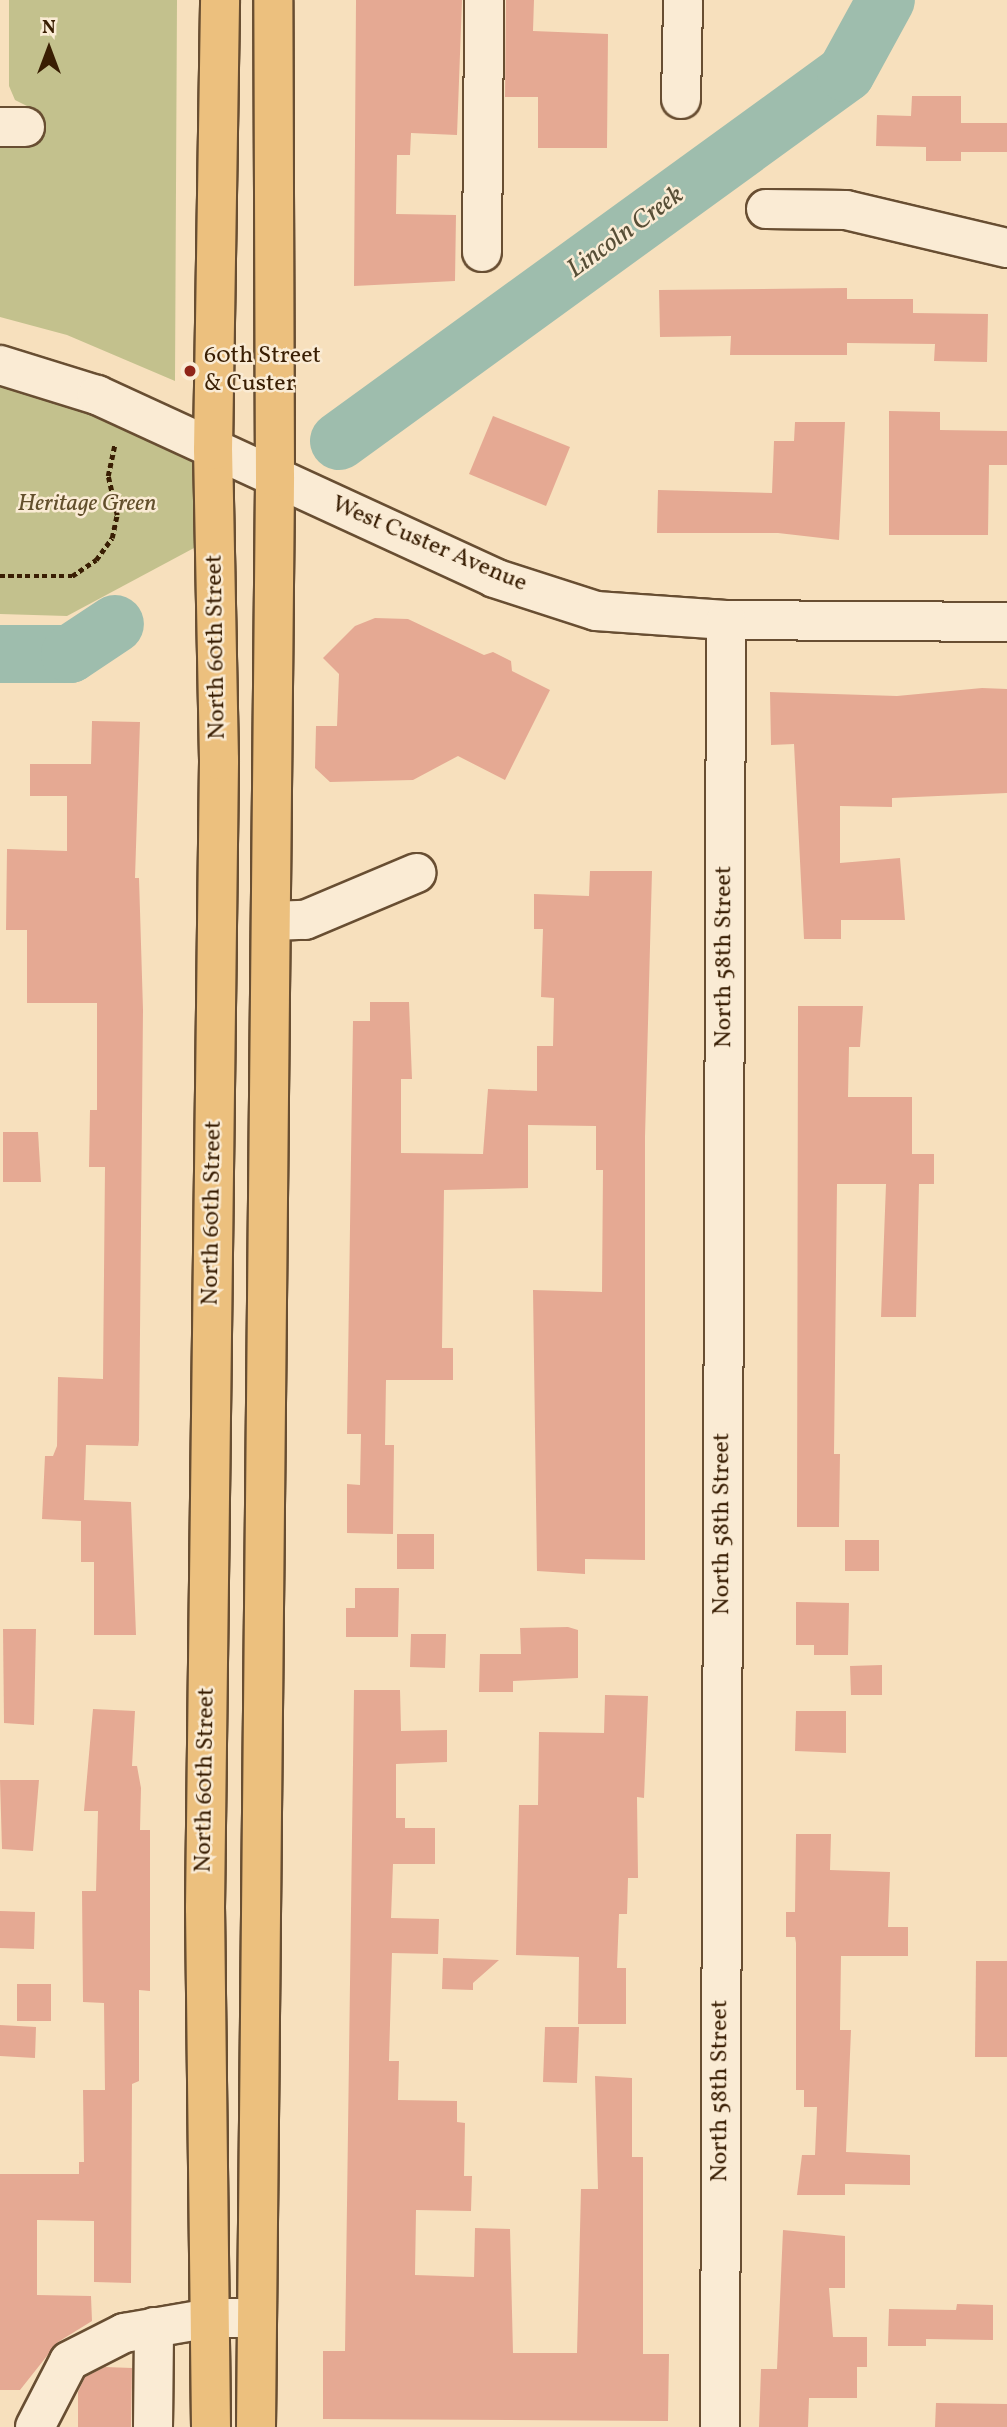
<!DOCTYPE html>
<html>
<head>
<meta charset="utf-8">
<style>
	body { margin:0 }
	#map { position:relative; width:1007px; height:2427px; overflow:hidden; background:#f7e0bd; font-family:Vollkorn,serif }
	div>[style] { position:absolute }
	.green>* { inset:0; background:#c3c18d }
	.river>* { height:58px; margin:-29px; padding:0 29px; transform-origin:29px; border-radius:29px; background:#9ebdad }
	.building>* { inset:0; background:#e5a993 }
	.path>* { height:4.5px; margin-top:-2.25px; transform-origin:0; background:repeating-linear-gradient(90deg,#391e03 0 5px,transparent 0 8.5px) }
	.roads { filter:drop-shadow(2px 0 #684e32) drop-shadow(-2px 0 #684e32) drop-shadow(0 2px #684e32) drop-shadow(0 -2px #684e32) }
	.minor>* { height:38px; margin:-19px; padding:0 19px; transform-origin:19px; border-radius:19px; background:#faebd4 }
	.major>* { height:38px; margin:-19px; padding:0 19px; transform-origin:19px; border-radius:19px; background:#ecc07e }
	.dots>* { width:19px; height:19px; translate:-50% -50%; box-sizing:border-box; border:4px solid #faebd4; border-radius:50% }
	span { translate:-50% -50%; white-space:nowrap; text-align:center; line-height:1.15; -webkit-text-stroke:5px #faebd4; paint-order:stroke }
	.poi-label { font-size:24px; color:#391e03 }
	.left { translate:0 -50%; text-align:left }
	.park-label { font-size:24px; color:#624f2c; font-style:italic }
	.street-label { font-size:24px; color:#391e03 }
	.water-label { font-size:26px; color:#574e36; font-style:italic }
	.north { position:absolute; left:14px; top:14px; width:70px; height:70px; -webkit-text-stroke:5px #faebd4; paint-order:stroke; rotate:0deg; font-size:19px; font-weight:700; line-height:28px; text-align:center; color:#391e03 }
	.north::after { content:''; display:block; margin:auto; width:24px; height:32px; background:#391e03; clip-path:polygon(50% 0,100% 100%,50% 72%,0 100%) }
</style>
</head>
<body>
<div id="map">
	<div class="green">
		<div style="clip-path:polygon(9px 0,177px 0,175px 381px,67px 335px,0 317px,0 138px,29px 138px,29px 107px,15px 100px,9px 86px)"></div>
		<div style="clip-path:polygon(0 382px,96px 412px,194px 462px,194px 548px,67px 616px,0 614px)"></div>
	</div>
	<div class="river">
		<div style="left:339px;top:441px;width:626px;rotate:-35.97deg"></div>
		<div style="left:846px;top:73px;width:83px;rotate:-61.3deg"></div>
		<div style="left:0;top:654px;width:70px"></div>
		<div style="left:70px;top:654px;width:54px;rotate:-33.7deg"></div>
	</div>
	<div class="building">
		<div style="clip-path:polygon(356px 0,462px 0,457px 135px,411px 133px,410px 155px,397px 155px,396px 214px,456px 215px,455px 281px,354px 286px)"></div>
		<div style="clip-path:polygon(506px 0,534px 0,533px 31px,608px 34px,607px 148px,538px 148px,538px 97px,505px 97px)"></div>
		<div style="clip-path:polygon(912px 96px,961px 96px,961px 123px,1007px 123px,1007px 152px,961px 152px,961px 161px,926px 161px,926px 147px,876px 146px,877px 115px,911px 116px)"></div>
		<div style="clip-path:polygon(847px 288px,847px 299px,913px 299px,913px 313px,988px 314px,987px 362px,934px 361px,935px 344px,847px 343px,847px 355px,730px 355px,731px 336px,660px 337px,659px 290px)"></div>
		<div style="clip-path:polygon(889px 411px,940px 412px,940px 430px,1007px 431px,1007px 465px,989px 465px,988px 535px,889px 535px)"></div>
		<div style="clip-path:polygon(493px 416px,570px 447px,546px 506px,469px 474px)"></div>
		<div style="clip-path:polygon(795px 422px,845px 422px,839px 540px,778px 533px,657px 533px,658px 490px,772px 493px,774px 441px,794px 441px)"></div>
		<div style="clip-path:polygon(375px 618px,408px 619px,484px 655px,493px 652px,511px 661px,512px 671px,550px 690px,505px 780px,458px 756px,413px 780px,330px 782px,315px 768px,316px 726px,337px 726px,339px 674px,323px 658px,355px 626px)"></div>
		<div style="clip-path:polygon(982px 688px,1007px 689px,1007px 793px,892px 798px,892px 807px,840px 806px,840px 863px,900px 858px,905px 920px,841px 920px,841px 939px,804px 939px,794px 744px,771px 745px,770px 692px,897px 696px)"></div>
		<div style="clip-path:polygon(92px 721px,140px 722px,135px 878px,139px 878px,143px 1010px,139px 1440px,138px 1446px,86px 1445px,84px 1500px,131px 1502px,136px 1635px,94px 1635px,94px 1562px,81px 1562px,81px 1521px,42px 1519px,45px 1456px,53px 1456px,57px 1446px,58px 1377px,103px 1379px,105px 1167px,89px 1167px,90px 1110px,97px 1110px,97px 1003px,27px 1003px,27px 930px,6px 930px,7px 849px,67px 851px,67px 796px,30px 796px,30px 764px,91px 764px)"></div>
		<div style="clip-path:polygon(590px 871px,652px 871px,645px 1137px,645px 1560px,585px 1559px,585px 1574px,537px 1571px,533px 1290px,602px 1292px,603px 1170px,596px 1170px,596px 1126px,528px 1125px,528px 1188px,444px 1190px,442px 1348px,453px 1348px,453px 1380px,386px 1380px,385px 1445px,394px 1445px,393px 1534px,347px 1533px,347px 1484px,360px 1485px,361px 1434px,347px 1434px,353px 1021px,370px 1021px,370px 1002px,409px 1002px,412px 1079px,401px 1079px,401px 1153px,483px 1154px,488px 1089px,537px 1091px,537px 1046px,553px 1046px,554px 998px,541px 997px,543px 929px,534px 929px,534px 894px,589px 896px)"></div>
		<div style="clip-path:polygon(798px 1006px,863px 1006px,860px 1047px,849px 1047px,848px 1097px,912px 1097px,912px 1154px,934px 1154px,934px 1184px,919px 1184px,916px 1317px,881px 1317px,886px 1184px,837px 1184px,834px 1454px,840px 1454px,839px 1527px,797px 1527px)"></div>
		<div style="clip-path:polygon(3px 1132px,38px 1132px,41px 1182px,3px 1182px)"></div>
		<div style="clip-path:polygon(397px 1534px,434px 1534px,434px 1569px,397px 1569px)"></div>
		<div style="clip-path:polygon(845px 1540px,879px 1540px,879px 1571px,845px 1571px)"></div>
		<div style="clip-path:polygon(355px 1588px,399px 1588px,398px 1637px,346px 1637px,346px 1608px,355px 1608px)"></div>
		<div style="clip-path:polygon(796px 1602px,849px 1603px,848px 1655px,814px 1655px,814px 1645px,796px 1645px)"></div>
		<div style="clip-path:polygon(568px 1627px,578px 1630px,578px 1678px,513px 1681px,513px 1692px,479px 1692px,480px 1654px,521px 1654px,520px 1628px)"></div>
		<div style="clip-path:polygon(3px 1629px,36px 1629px,34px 1725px,4px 1723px)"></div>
		<div style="clip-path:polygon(411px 1634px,446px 1634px,445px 1668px,410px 1667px)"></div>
		<div style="clip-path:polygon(882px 1665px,882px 1695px,851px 1695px,850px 1666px)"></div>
		<div style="clip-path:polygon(354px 1690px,400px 1690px,401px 1731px,447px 1730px,447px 1762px,396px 1764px,396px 1818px,405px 1818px,405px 1828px,435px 1828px,435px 1864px,393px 1864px,391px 1918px,439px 1919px,438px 1954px,392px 1953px,389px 2061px,399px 2061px,398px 2100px,457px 2101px,457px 2122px,465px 2123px,464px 2176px,472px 2176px,471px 2211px,416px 2210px,415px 2275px,474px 2277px,475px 2228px,510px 2229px,513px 2353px,577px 2353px,581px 2189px,598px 2189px,595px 2076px,632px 2078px,632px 2157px,643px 2157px,643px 2354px,669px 2354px,668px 2421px,323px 2419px,323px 2351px,345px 2351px)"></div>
		<div style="clip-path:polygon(605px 1695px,648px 1696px,644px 1798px,637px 1797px,638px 1878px,628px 1878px,627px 1914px,619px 1914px,617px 1968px,626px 1968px,626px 2024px,578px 2024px,579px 1957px,516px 1955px,519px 1805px,538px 1805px,539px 1732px,604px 1733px)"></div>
		<div style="clip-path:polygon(93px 1709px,135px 1711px,132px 1766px,137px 1766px,141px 1788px,140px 1830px,150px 1830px,150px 1991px,139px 1990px,139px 2081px,132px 2084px,131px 2283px,94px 2282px,94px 2221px,37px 2220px,37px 2295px,91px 2296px,92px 2321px,58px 2342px,20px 2390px,0 2390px,0 2174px,79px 2174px,79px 2162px,84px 2162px,83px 2090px,105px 2090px,104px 2003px,83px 2002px,82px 1891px,96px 1891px,98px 1811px,84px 1811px)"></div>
		<div style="clip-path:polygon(796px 1711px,846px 1711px,846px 1753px,795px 1751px)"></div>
		<div style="clip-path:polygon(0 1780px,39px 1780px,33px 1851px,2px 1849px)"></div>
		<div style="clip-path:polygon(796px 1834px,831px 1834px,830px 1870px,890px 1872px,888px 1927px,908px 1927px,908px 1956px,841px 1956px,840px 2030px,851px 2030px,846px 2152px,910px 2155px,910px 2185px,845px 2184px,845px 2195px,797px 2195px,802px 2155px,815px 2155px,817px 2107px,804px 2107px,804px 2090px,796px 2090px,796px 1943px,795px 1937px,786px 1937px,786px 1912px,795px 1912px)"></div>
		<div style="clip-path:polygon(0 1911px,35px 1912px,34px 1949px,0 1948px)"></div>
		<div style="clip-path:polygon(443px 1958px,499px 1960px,473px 1983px,473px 1990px,442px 1989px)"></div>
		<div style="clip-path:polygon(976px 1961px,1007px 1961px,1007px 2057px,975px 2057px)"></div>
		<div style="clip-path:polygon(17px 1984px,51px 1984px,51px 2021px,17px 2021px)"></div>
		<div style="clip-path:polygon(0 2025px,36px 2027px,35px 2058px,0 2056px)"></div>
		<div style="clip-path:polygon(545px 2027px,579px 2027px,577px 2083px,543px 2082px)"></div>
		<div style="clip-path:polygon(783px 2230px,845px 2236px,845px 2288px,829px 2288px,833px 2337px,867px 2337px,867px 2367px,857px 2367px,857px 2398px,809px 2398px,808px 2427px,759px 2427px,761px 2369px,777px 2369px)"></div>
		<div style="clip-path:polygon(957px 2304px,993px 2305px,993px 2340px,926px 2339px,926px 2346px,888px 2346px,889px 2309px,956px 2310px)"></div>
		<div style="clip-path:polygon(105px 2367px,132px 2368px,131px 2427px,78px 2427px,78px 2392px,85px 2377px)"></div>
		<div style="clip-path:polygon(936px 2403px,1007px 2404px,1007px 2427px,935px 2427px)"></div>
	</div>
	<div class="path">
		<div style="left:0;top:576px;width:72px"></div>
		<div style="left:72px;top:576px;width:29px;rotate:-34deg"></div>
		<div style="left:96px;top:560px;width:27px;rotate:-54deg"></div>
		<div style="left:112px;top:538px;width:24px;rotate:-78deg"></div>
		<div style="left:117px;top:515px;width:40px;rotate:-103deg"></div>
		<div style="left:108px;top:476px;width:33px;rotate:-78deg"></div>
	</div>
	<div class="roads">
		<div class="minor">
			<div style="left:681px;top:99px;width:99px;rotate:-88.8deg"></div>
			<div style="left:0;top:127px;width:25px"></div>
			<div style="left:766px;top:209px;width:80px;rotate:0.7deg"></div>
			<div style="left:846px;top:210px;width:165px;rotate:13.3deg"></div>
			<div style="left:482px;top:252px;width:252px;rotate:-89.5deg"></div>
			<div style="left:0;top:365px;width:102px;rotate:17.2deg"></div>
			<div style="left:97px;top:395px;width:437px;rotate:24.7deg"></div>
			<div style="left:494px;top:578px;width:107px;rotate:17.9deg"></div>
			<div style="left:596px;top:611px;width:130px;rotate:4deg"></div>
			<div style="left:726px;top:620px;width:281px;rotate:0.4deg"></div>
			<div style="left:271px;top:921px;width:34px;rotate:-2deg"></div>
			<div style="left:305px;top:920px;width:121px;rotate:-22.9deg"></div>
			<div style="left:35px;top:2427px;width:74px;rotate:-62.7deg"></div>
			<div style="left:69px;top:2361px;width:62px;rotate:-27deg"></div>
			<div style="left:124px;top:2333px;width:88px;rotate:-9.8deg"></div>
			<div style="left:211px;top:2318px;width:46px"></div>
			<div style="left:153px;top:2427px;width:100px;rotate:-89.4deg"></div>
			<div style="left:720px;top:2427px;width:1807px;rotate:-89.81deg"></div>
		</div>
		<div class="major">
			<div style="left:211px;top:2427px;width:519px;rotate:-90.66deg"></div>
			<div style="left:205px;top:1908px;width:1148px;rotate:-89.3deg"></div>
			<div style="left:219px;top:760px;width:310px;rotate:-91.1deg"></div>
			<div style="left:213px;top:450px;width:450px;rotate:-89.1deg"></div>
			<div style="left:256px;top:2427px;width:1950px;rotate:-89.44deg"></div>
			<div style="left:275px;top:477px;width:477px;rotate:-90.2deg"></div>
		</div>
	</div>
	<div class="dots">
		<div style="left:190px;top:371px;background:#8f2418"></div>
	</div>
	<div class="poi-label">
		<span class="left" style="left:204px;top:371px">60th Street<br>&amp; Custer</span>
	</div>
	<div class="park-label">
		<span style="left:87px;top:505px">Heritage Green</span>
	</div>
	<div class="street-label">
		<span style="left:429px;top:545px;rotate:23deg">West Custer Avenue</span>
		<span style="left:217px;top:647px;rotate:-91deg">North 60th Street</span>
		<span style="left:725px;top:957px;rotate:-90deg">North 58th Street</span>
		<span style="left:213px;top:1213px;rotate:-89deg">North 60th Street</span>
		<span style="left:723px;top:1524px;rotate:-90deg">North 58th Street</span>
		<span style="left:206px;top:1780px;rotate:-89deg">North 60th Street</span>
		<span style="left:721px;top:2091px;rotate:-90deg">North 58th Street</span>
	</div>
	<div class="water-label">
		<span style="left:626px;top:233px;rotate:-36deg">Lincoln Creek</span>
	</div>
	<div class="north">N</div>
</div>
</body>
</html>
